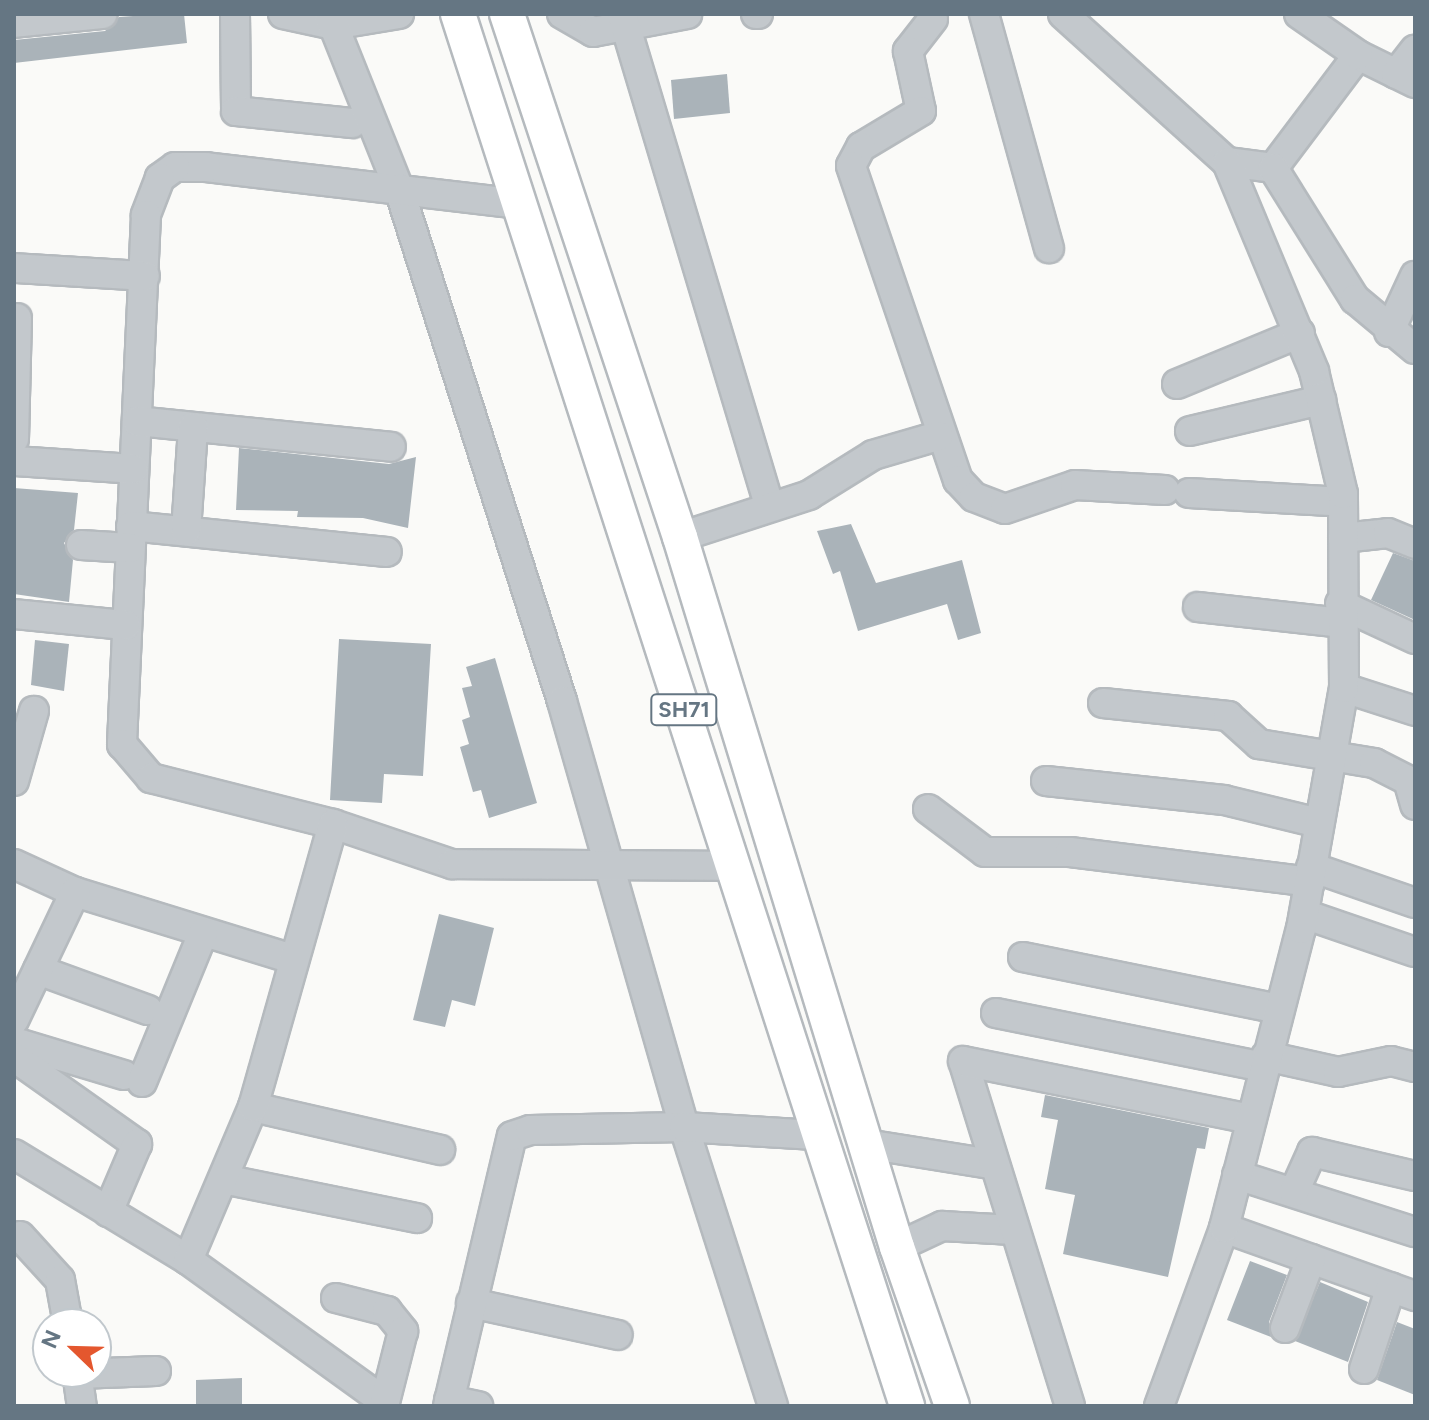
<!DOCTYPE html>
<html>
<head>
<meta charset="utf-8">
<style>
	body { margin:0 }
	#map { position:relative; width:1429px; height:1420px; overflow:hidden; background:#fafaf8; font-family:Figtree,sans-serif }
	div>[style] { position:absolute }
	.building>* { inset:0; background:#aab3b9 }
	.roads { filter:drop-shadow(2px 0 #b5babe) drop-shadow(-2px 0 #b5babe) drop-shadow(0 2px #b5babe) drop-shadow(0 -2px #b5babe) }
	.minor>* { height:28px; margin:-14px; padding:0 14px; transform-origin:14px; border-radius:14px; background:#c3c8cc }
	.major>* { height:34px; margin:-17px; padding:0 17px; transform-origin:17px; border-radius:17px; background:#fff }
	span { translate:-50% -50%; white-space:nowrap; text-align:center; line-height:1.15; -webkit-text-stroke:8px #fff; paint-order:stroke }
	.shield-label span { padding:2px 6px; background:#fff; border:2px solid; border-radius:6px; -webkit-text-stroke-width:0 }
	.shield-label { font-size:22px; color:#657683; font-weight:700 }
	.frame { position:absolute; inset:0; border:16px solid #657683; pointer-events:none }
	.north { position:absolute; left:32px; top:1308px; width:80px; height:80px; box-sizing:border-box; background:#fff; border:2px solid #c1c8cd; border-radius:50%; rotate:293deg; font-size:22px; font-weight:700; line-height:32px; text-align:center; color:#657683 }
	.north::after { content:''; display:block; margin:auto; width:28px; height:36px; background:#e4572e; clip-path:polygon(50% 0,100% 100%,50% 72%,0 100%) }
</style>
</head>
<body>
<div id="map">
	<div class="building">
		<div style="clip-path:polygon(161px 14px,184px 14px,187px 43px,14px 63px,14px 40px,105px 31px,119px 17px)"></div>
		<div style="clip-path:polygon(727px 74px,730px 113px,674px 119px,671px 80px)"></div>
		<div style="clip-path:polygon(239px 448px,389px 464px,416px 457px,408px 528px,363px 518px,297px 517px,298px 511px,236px 510px)"></div>
		<div style="clip-path:polygon(14px 488px,78px 493px,74px 530px,64px 543px,73px 560px,69px 602px,14px 594px)"></div>
		<div style="clip-path:polygon(851px 524px,876px 583px,962px 560px,981px 633px,958px 640px,947px 604px,858px 631px,840px 571px,833px 574px,817px 531px)"></div>
		<div style="clip-path:polygon(1393px 553px,1415px 561px,1415px 620px,1371px 600px)"></div>
		<div style="clip-path:polygon(339px 639px,431px 644px,423px 776px,384px 774px,382px 803px,330px 800px)"></div>
		<div style="clip-path:polygon(35px 640px,69px 644px,64px 691px,31px 685px)"></div>
		<div style="clip-path:polygon(495px 658px,537px 803px,489px 818px,481px 790px,473px 792px,460px 747px,469px 744px,462px 720px,470px 717px,462px 688px,472px 686px,466px 667px)"></div>
		<div style="clip-path:polygon(439px 914px,494px 928px,475px 1006px,452px 1000px,445px 1027px,413px 1020px)"></div>
		<div style="clip-path:polygon(1045px 1095px,1209px 1128px,1205px 1149px,1197px 1148px,1168px 1277px,1063px 1254px,1075px 1195px,1045px 1189px,1058px 1120px,1041px 1117px)"></div>
		<div style="clip-path:polygon(1250px 1261px,1287px 1275px,1269px 1322px,1271px 1337px,1227px 1320px)"></div>
		<div style="clip-path:polygon(1320px 1282px,1368px 1302px,1348px 1362px,1295px 1341px)"></div>
		<div style="clip-path:polygon(1397px 1322px,1415px 1329px,1415px 1395px,1377px 1380px)"></div>
		<div style="clip-path:polygon(242px 1378px,242px 1406px,196px 1406px,196px 1380px)"></div>
	</div>
	<div class="roads">
		<div class="minor">
			<div style="left:235px;top:14px;width:97px;rotate:89.4deg"></div>
			<div style="left:236px;top:111px;width:117px;rotate:5.9deg"></div>
			<div style="left:283px;top:14px;width:51px;rotate:12.4deg"></div>
			<div style="left:333px;top:25px;width:67px;rotate:-9.5deg"></div>
			<div style="left:329px;top:14px;width:188px;rotate:68.2deg"></div>
			<div style="left:399px;top:189px;width:537px;rotate:72.34deg"></div>
			<div style="left:562px;top:701px;width:443px;rotate:74deg"></div>
			<div style="left:684px;top:1127px;width:293px;rotate:72.3deg"></div>
			<div style="left:562px;top:14px;width:36px;rotate:30deg"></div>
			<div style="left:593px;top:32px;width:96px;rotate:-10.8deg"></div>
			<div style="left:622px;top:14px;width:513px;rotate:73.33deg"></div>
			<div style="left:756px;top:14px;width:2px"></div>
			<div style="left:984px;top:14px;width:243px;rotate:74.5deg"></div>
			<div style="left:1063px;top:14px;width:221px;rotate:42.1deg"></div>
			<div style="left:1227px;top:162px;width:46px;rotate:7.4deg"></div>
			<div style="left:1273px;top:168px;width:141px;rotate:-53deg"></div>
			<div style="left:1358px;top:55px;width:64px;rotate:26.2deg"></div>
			<div style="left:1299px;top:14px;width:72px;rotate:34.8deg"></div>
			<div style="left:933px;top:19px;width:41px;rotate:128deg"></div>
			<div style="left:908px;top:51px;width:61px;rotate:77.8deg"></div>
			<div style="left:921px;top:111px;width:70px;rotate:149deg"></div>
			<div style="left:861px;top:147px;width:21px;rotate:118deg"></div>
			<div style="left:851px;top:166px;width:332px;rotate:71.2deg"></div>
			<div style="left:958px;top:480px;width:23px;rotate:47deg"></div>
			<div style="left:974px;top:497px;width:33px;rotate:21deg"></div>
			<div style="left:1005px;top:509px;width:74px;rotate:-18.9deg"></div>
			<div style="left:1075px;top:485px;width:90px;rotate:3.2deg"></div>
			<div style="left:14px;top:23px;width:89px;rotate:-5.8deg"></div>
			<div style="left:1396px;top:74px;width:31px;rotate:-52deg"></div>
			<div style="left:1273px;top:168px;width:155px;rotate:58deg"></div>
			<div style="left:1355px;top:299px;width:78px;rotate:39.8deg"></div>
			<div style="left:520px;top:204px;width:316px;rotate:-173.3deg"></div>
			<div style="left:206px;top:167px;width:31px;rotate:180deg"></div>
			<div style="left:175px;top:167px;width:19px;rotate:144deg"></div>
			<div style="left:160px;top:178px;width:40px;rotate:111deg"></div>
			<div style="left:146px;top:215px;width:530px;rotate:92.6deg"></div>
			<div style="left:122px;top:744px;width:45px;rotate:49.5deg"></div>
			<div style="left:151px;top:778px;width:188px;rotate:14.2deg"></div>
			<div style="left:333px;top:824px;width:126px;rotate:18.6deg"></div>
			<div style="left:452px;top:864px;width:283px;rotate:0.4deg"></div>
			<div style="left:14px;top:268px;width:131px;rotate:3.5deg"></div>
			<div style="left:1389px;top:332px;width:62px;rotate:-65.1deg"></div>
			<div style="left:1177px;top:384px;width:133px;rotate:-22.5deg"></div>
			<div style="left:137px;top:421px;width:255px;rotate:5.8deg"></div>
			<div style="left:1190px;top:431px;width:135px;rotate:-13.3deg"></div>
			<div style="left:14px;top:439px;width:121px;rotate:-88.6deg"></div>
			<div style="left:14px;top:461px;width:120px;rotate:3.8deg"></div>
			<div style="left:1189px;top:493px;width:154px;rotate:3.3deg"></div>
			<div style="left:131px;top:526px;width:257px;rotate:5.8deg"></div>
			<div style="left:186px;top:531px;width:104px;rotate:-86.1deg"></div>
			<div style="left:680px;top:537px;width:136px;rotate:-18deg"></div>
			<div style="left:809px;top:495px;width:75px;rotate:-32deg"></div>
			<div style="left:873px;top:455px;width:68px;rotate:-16.3deg"></div>
			<div style="left:1343px;top:538px;width:45px;rotate:-6.3deg"></div>
			<div style="left:1388px;top:533px;width:29px;rotate:22deg"></div>
			<div style="left:81px;top:545px;width:49px;rotate:3.5deg"></div>
			<div style="left:1340px;top:604px;width:83px;rotate:25deg"></div>
			<div style="left:1198px;top:607px;width:146px;rotate:6.3deg"></div>
			<div style="left:14px;top:614px;width:112px;rotate:5.7deg"></div>
			<div style="left:1344px;top:688px;width:75px;rotate:17.9deg"></div>
			<div style="left:1103px;top:703px;width:126px;rotate:5.9deg"></div>
			<div style="left:1228px;top:716px;width:42px;rotate:42.1deg"></div>
			<div style="left:1259px;top:744px;width:117px;rotate:9.4deg"></div>
			<div style="left:1374px;top:763px;width:38px;rotate:27deg"></div>
			<div style="left:1408px;top:780px;width:26px;rotate:74deg"></div>
			<div style="left:14px;top:781px;width:73px;rotate:-74.1deg"></div>
			<div style="left:1046px;top:781px;width:179px;rotate:6.1deg"></div>
			<div style="left:1224px;top:800px;width:98px;rotate:13.6deg"></div>
			<div style="left:928px;top:809px;width:71px;rotate:37deg"></div>
			<div style="left:985px;top:852px;width:85px"></div>
			<div style="left:1070px;top:852px;width:242px;rotate:7.1deg"></div>
			<div style="left:14px;top:864px;width:67px;rotate:24.7deg"></div>
			<div style="left:75px;top:892px;width:228px;rotate:17.1deg"></div>
			<div style="left:1311px;top:867px;width:110px;rotate:19.1deg"></div>
			<div style="left:1304px;top:914px;width:117px;rotate:18.9deg"></div>
			<div style="left:1023px;top:957px;width:261px;rotate:11.5deg"></div>
			<div style="left:38px;top:970px;width:117px;rotate:20deg"></div>
			<div style="left:996px;top:1013px;width:273px;rotate:11.4deg"></div>
			<div style="left:14px;top:1020px;width:142px;rotate:-64.5deg"></div>
			<div style="left:14px;top:1042px;width:115px;rotate:16.7deg"></div>
			<div style="left:1266px;top:1056px;width:74px;rotate:12.5deg"></div>
			<div style="left:1338px;top:1072px;width:54px;rotate:-11.7deg"></div>
			<div style="left:1391px;top:1061px;width:25px;rotate:14deg"></div>
			<div style="left:14px;top:1057px;width:151px;rotate:35.3deg"></div>
			<div style="left:137px;top:1144px;width:74px;rotate:113.1deg"></div>
			<div style="left:142px;top:1082px;width:161px;rotate:-67.7deg"></div>
			<div style="left:253px;top:1107px;width:192px;rotate:12.9deg"></div>
			<div style="left:866px;top:1144px;width:127px;rotate:9.1deg"></div>
			<div style="left:14px;top:1154px;width:204px;rotate:31.3deg"></div>
			<div style="left:188px;top:1260px;width:243px;rotate:35.8deg"></div>
			<div style="left:1237px;top:1175px;width:187px;rotate:17.8deg"></div>
			<div style="left:223px;top:1179px;width:198px;rotate:11.4deg"></div>
			<div style="left:1294px;top:1192px;width:44px;rotate:-65.8deg"></div>
			<div style="left:1312px;top:1152px;width:106px;rotate:13.1deg"></div>
			<div style="left:1224px;top:1228px;width:203px;rotate:19.6deg"></div>
			<div style="left:20px;top:1236px;width:59px;rotate:47.7deg"></div>
			<div style="left:60px;top:1280px;width:45px;rotate:79.7deg"></div>
			<div style="left:897px;top:1247px;width:50px;rotate:-25deg"></div>
			<div style="left:942px;top:1226px;width:71px;rotate:3.2deg"></div>
			<div style="left:188px;top:1260px;width:166px;rotate:-67deg"></div>
			<div style="left:253px;top:1107px;width:294px;rotate:-74.2deg"></div>
			<div style="left:336px;top:1298px;width:53px;rotate:14.3deg"></div>
			<div style="left:387px;top:1311px;width:26px;rotate:51deg"></div>
			<div style="left:403px;top:1331px;width:77px;rotate:104.2deg"></div>
			<div style="left:471px;top:1303px;width:150px;rotate:12.3deg"></div>
			<div style="left:1285px;top:1328px;width:74px;rotate:-69.4deg"></div>
			<div style="left:1364px;top:1369px;width:86px;rotate:-71.8deg"></div>
			<div style="left:77px;top:1372px;width:34px;rotate:82deg"></div>
			<div style="left:78px;top:1374px;width:78px;rotate:-2.2deg"></div>
			<div style="left:449px;top:1400px;width:30px;rotate:12deg"></div>
			<div style="left:448px;top:1406px;width:277px;rotate:-76.7deg"></div>
			<div style="left:512px;top:1136px;width:19px;rotate:-18deg"></div>
			<div style="left:530px;top:1130px;width:154px;rotate:-1.1deg"></div>
			<div style="left:684px;top:1127px;width:131px;rotate:3.5deg"></div>
			<div style="left:1070px;top:1406px;width:361px;rotate:-107.2deg"></div>
			<div style="left:963px;top:1061px;width:293px;rotate:11.4deg"></div>
			<div style="left:1159px;top:1406px;width:189px;rotate:-69.9deg"></div>
			<div style="left:1224px;top:1228px;width:309px;rotate:-75.6deg"></div>
			<div style="left:1301px;top:929px;width:245px;rotate:-79.9deg"></div>
			<div style="left:1344px;top:688px;width:194px;rotate:-90.3deg"></div>
			<div style="left:1343px;top:494px;width:126px;rotate:-103.3deg"></div>
			<div style="left:1314px;top:371px;width:226px;rotate:-112.6deg"></div>
		</div>
		<div class="major">
			<div style="left:458px;top:14px;width:1463px;rotate:72.12deg"></div>
			<div style="left:507px;top:14px;width:551px;rotate:71.7deg"></div>
			<div style="left:680px;top:537px;width:742px;rotate:73.01deg"></div>
			<div style="left:897px;top:1247px;width:168px;rotate:70.9deg"></div>
		</div>
	</div>
	<div class="shield-label">
		<span style="left:684px;top:710px">SH71</span>
	</div>
	<div class="frame"></div>
	<div class="north">N</div>
</div>
</body>
</html>
